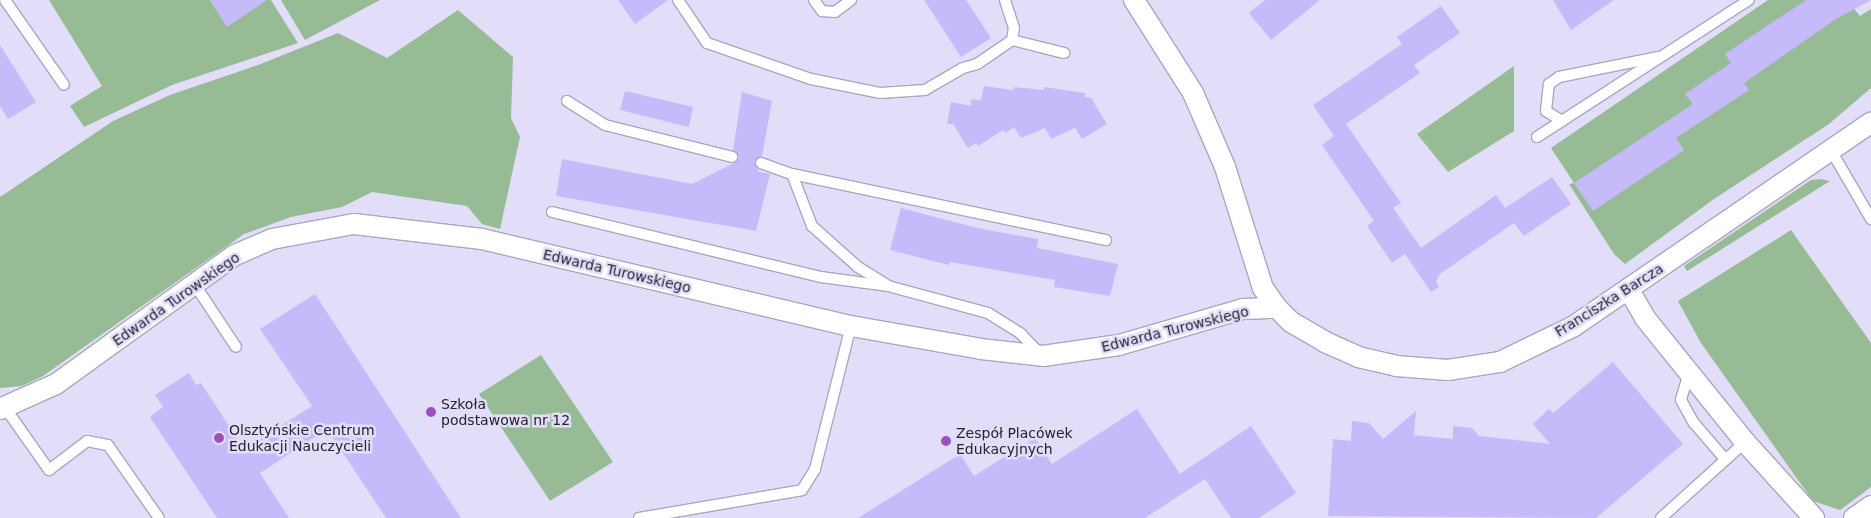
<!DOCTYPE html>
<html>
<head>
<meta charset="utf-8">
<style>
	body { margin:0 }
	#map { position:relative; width:1871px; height:518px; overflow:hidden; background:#e2def9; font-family:"DejaVu Sans",sans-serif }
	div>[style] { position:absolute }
	.green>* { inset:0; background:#97bb94 }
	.building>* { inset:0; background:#c6bafb }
	.roads { filter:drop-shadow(1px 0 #aba6c0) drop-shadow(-1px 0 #aba6c0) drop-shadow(0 1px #aba6c0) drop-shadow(0 -1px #aba6c0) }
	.service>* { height:10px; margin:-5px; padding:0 5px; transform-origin:5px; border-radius:5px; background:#fff }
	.minor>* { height:20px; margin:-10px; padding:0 10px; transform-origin:10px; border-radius:10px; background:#fff }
	.dots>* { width:14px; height:14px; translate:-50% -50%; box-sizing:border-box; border:2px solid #e2def9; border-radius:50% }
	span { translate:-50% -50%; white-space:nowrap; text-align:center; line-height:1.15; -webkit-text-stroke:5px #e2def9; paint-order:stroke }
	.street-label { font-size:14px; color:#25232d }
	.poi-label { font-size:14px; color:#25232d }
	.left { translate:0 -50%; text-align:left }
</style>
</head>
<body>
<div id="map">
	<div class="green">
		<div style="clip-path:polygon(49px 0,210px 0,227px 26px,250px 0,271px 0,298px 43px,172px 85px,84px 127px,70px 106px,102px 86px)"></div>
		<div style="clip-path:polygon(281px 0,380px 0,305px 40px)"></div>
		<div style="clip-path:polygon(1768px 0,1847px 0,1860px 16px,1871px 9px,1871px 88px,1829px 124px,1714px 199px,1625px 264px,1614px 254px,1569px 184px,1574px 183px,1551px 148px)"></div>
		<div style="clip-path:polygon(458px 10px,513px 57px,511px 118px,520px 137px,500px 229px,482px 224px,467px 206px,372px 192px,342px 207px,291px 217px,244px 234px,43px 376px,22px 386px,0 388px,0 197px,113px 121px,170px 95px,258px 65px,338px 33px,387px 58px)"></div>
		<div style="clip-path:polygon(1514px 66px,1514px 131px,1448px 172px,1417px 134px)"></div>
		<div style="clip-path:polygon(1820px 179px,1830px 181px,1687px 271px,1684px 266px,1811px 180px)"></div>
		<div style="clip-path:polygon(1791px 230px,1871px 343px,1871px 487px,1840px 510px,1813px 501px,1701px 343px,1678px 301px)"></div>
		<div style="clip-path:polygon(541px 355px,613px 462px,550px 501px,479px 394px)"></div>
	</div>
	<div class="building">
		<div style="clip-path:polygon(210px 0,267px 0,227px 27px)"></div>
		<div style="clip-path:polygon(618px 0,668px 0,635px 24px)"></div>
		<div style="clip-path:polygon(924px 0,966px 0,991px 38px,961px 57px)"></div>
		<div style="clip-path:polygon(1265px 0,1320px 0,1271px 40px,1249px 13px)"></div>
		<div style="clip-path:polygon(1553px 0,1614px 0,1571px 30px)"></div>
		<div style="clip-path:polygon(1806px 0,1871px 0,1836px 19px,1744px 83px,1749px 90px,1676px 138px,1684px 150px,1593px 211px,1574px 183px,1693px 104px,1685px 94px,1731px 63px,1725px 54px)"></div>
		<div style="clip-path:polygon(1441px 6px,1460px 33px,1414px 65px,1420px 73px,1346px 124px,1401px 203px,1393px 208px,1421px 248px,1496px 195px,1505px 208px,1552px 177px,1571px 204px,1524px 236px,1514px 223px,1440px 274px,1436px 281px,1439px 287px,1431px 292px,1405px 254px,1392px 263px,1367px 226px,1374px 221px,1322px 145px,1334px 136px,1313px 105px,1402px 44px,1397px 37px)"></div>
		<div style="clip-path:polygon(0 45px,36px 102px,8px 119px,0 106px)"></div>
		<div style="clip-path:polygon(984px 86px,1013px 90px,1014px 87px,1044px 90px,1044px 87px,1085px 93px,1085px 97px,1091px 98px,1107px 124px,1082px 139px,1075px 128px,1051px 139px,1045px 128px,1021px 138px,1014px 127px,1006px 133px,1003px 130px,978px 146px,976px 143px,968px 148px,953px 124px,947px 124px,951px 102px,971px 106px,971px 99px,981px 100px)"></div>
		<div style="clip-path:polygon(625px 91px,693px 107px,689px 127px,620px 110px)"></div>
		<div style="clip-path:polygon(742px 92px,772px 101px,762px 156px,754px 161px,759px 172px,770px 174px,756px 231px,556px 196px,562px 159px,692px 184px,734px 163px,739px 158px,733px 150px)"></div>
		<div style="clip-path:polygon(901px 208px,977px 228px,1038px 239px,1037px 248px,1118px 264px,1110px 296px,1054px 287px,1055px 280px,950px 262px,949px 265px,890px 250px)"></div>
		<div style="clip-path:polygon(315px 294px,461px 518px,386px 518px,327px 429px,260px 473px,289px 518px,217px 518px,150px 417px,163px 407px,155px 395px,189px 373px,196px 385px,201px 383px,244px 449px,312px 406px,260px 329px)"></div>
		<div style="clip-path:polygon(1613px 362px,1683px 444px,1596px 518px,1328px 516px,1333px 439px,1351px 441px,1352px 421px,1369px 423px,1383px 439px,1416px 411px,1414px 435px,1453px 439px,1453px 426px,1472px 428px,1479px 436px,1550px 444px,1533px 424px,1549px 409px,1553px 413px)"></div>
		<div style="clip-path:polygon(1137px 409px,1180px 474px,1251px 426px,1296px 493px,1259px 518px,1231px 518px,1205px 479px,1145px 518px,858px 518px,960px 454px,974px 476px,1035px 438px,1052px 464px)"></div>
	</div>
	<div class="roads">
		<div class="service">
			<div style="left:5px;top:0;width:103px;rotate:55.2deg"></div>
			<div style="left:678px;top:0;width:52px;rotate:56deg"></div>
			<div style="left:707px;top:43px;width:110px;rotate:19.1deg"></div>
			<div style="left:811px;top:79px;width:70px;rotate:11.5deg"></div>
			<div style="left:880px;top:93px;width:45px;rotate:-3.8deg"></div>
			<div style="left:925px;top:90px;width:44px;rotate:-30.1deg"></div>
			<div style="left:963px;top:68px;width:15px;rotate:-16deg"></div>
			<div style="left:977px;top:64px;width:42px;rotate:-34.4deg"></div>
			<div style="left:1012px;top:40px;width:12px;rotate:-81deg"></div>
			<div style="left:1014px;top:28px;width:29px;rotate:-108deg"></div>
			<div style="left:814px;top:0;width:14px;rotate:54deg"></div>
			<div style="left:822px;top:11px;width:13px;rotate:4deg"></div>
			<div style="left:835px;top:12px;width:20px;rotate:-37deg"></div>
			<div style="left:1012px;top:40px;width:54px;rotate:14deg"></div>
			<div style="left:567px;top:101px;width:45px;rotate:32.3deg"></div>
			<div style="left:605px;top:125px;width:131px;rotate:14.1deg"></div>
			<div style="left:1562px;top:121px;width:19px;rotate:-148deg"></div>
			<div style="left:1546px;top:111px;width:27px;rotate:-84deg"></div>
			<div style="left:1549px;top:84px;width:12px;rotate:-35deg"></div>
			<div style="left:1559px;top:77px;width:100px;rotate:-11.5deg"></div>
			<div style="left:1537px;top:137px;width:252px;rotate:-32.9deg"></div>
			<div style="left:1832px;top:152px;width:78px;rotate:59.8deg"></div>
			<div style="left:761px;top:163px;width:33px;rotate:20deg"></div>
			<div style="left:792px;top:174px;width:321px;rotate:11.9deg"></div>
			<div style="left:792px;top:174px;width:56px;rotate:69deg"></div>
			<div style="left:812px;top:226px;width:62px;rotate:41.7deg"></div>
			<div style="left:858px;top:267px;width:36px;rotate:32deg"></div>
			<div style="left:888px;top:286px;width:104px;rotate:15.1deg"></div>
			<div style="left:988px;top:313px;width:39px;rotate:32deg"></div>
			<div style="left:1021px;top:334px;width:28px;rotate:46deg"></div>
			<div style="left:552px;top:212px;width:277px;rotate:13.6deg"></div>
			<div style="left:821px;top:277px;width:68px;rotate:7.7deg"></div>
			<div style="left:195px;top:285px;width:74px;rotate:56.5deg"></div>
			<div style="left:1689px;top:373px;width:28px;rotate:107deg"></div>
			<div style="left:1681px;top:400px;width:26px;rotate:61deg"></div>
			<div style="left:1694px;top:423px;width:48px;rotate:49.3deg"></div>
			<div style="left:6px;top:409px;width:75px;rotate:54.8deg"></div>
			<div style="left:49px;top:470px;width:48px;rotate:-37.3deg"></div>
			<div style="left:87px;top:441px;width:21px;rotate:11deg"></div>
			<div style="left:108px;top:445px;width:89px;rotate:55.1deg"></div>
			<div style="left:639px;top:518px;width:165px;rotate:-9.7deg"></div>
			<div style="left:802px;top:490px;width:25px;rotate:-58deg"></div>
			<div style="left:815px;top:469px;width:147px;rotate:-75.9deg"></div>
			<div style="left:1661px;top:518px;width:113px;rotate:-42.1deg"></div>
		</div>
		<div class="minor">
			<div style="left:1134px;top:0;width:110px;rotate:57.6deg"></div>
			<div style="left:1193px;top:93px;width:81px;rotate:66.6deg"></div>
			<div style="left:1225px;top:167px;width:127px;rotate:72.6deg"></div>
			<div style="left:1263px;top:288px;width:24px;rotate:55deg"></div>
			<div style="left:1277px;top:308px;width:20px;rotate:45deg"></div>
			<div style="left:1291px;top:322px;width:39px;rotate:30deg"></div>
			<div style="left:1325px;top:342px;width:36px;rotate:24deg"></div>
			<div style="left:1358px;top:357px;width:39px;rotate:13deg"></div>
			<div style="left:1396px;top:366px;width:52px;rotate:4.4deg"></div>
			<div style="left:1448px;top:370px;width:53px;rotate:-8.7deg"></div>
			<div style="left:1500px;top:362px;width:82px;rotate:-25.9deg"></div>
			<div style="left:1574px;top:326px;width:360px;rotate:-34.4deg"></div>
			<div style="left:1629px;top:290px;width:32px;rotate:60deg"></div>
			<div style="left:1645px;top:318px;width:159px;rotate:51.1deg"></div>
			<div style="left:1745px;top:442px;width:103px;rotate:47.8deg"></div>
			<div style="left:0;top:409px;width:61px;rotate:-24.1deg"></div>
			<div style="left:56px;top:384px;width:221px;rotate:-35.8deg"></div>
			<div style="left:235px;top:255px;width:40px;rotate:-23.4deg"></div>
			<div style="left:272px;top:239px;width:83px;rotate:-10.4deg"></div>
			<div style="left:354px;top:224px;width:129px;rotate:6.7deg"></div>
			<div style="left:482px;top:239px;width:379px;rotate:13.3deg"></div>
			<div style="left:851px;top:326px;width:132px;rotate:10deg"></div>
			<div style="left:981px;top:349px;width:62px;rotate:6.4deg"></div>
			<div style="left:1043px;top:356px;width:77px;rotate:-8.2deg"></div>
			<div style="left:1119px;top:345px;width:129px;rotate:-16.2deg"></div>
			<div style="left:1243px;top:309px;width:34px;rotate:-2deg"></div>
			<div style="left:1854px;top:518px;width:21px;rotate:-35deg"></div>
		</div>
	</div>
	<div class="dots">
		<div style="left:431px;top:412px;background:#9c51c3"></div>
		<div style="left:219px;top:438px;background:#9c51c3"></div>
		<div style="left:946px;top:441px;background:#9c51c3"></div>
	</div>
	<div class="street-label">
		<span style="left:617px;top:271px;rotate:13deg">Edwarda Turowskiego</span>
		<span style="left:176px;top:299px;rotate:-35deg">Edwarda Turowskiego</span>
		<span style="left:1609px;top:300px;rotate:-32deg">Franciszka Barcza</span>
		<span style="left:1175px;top:329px;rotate:-14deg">Edwarda Turowskiego</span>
	</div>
	<div class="poi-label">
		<span class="left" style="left:441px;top:412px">Szkoła<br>podstawowa nr 12</span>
		<span class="left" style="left:229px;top:438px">Olsztyńskie Centrum<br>Edukacji Nauczycieli</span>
		<span class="left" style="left:956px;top:441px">Zespół Placówek<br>Edukacyjnych</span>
	</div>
</div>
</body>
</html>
